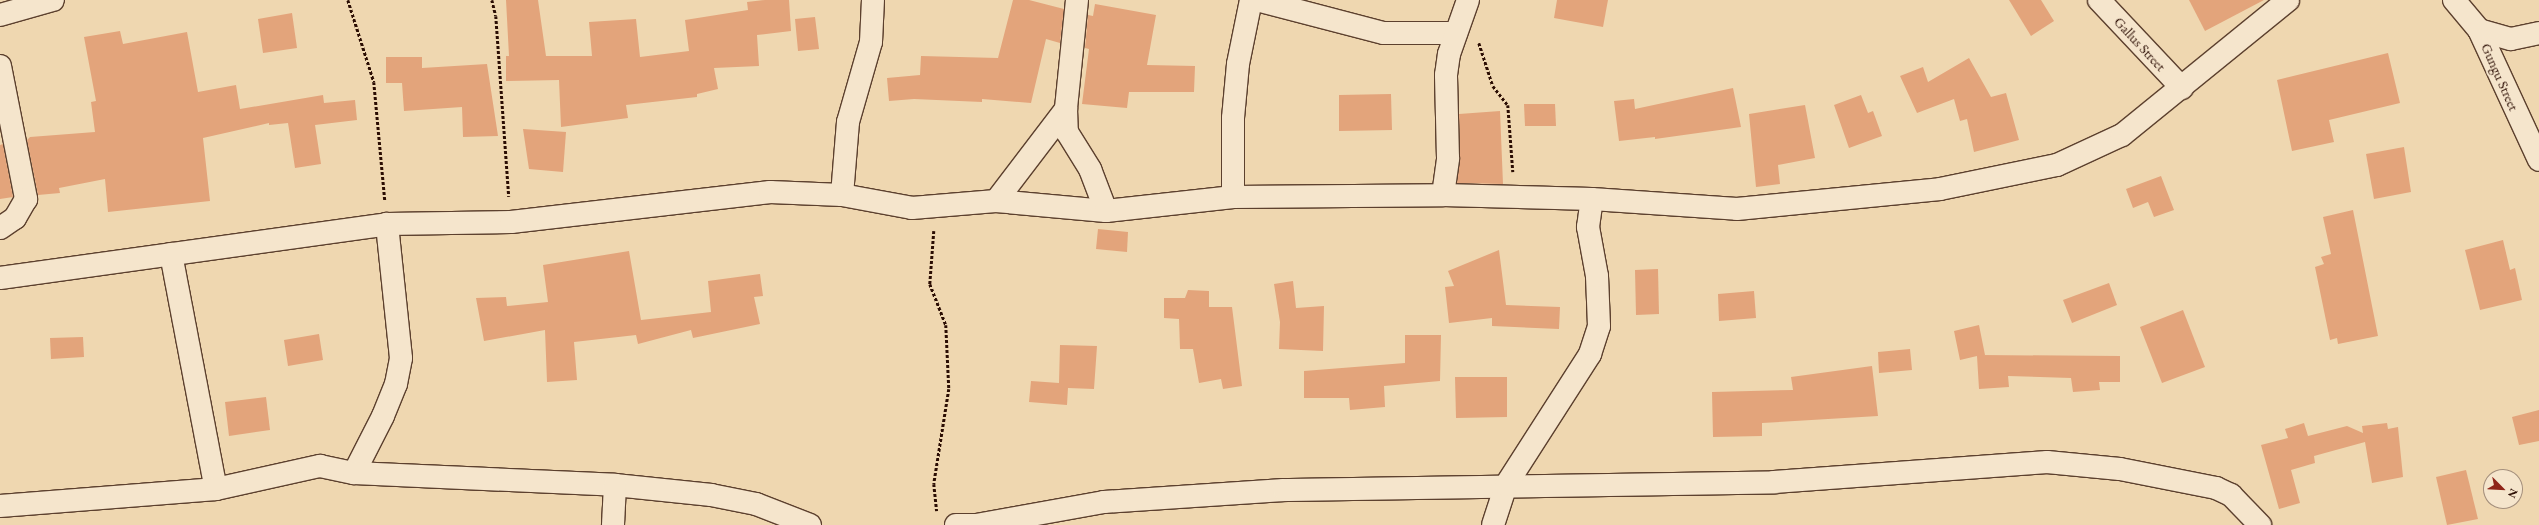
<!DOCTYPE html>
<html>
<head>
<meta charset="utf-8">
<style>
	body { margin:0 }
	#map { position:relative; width:2539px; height:525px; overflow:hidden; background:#efd7b0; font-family:"EB Garamond",serif }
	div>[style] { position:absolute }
	.building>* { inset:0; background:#e3a47b }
	.path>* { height:2.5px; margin-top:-1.25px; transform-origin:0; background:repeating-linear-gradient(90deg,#2b0d03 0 3px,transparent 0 5px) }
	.roads { filter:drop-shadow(1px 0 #5c402e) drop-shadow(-1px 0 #5c402e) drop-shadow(0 1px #5c402e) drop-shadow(0 -1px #5c402e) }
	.minor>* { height:22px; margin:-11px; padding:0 11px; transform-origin:11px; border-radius:11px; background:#f5e5cc }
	span { translate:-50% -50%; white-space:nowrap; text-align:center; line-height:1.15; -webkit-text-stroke:3.5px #f5e5cc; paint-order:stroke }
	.street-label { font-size:14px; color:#2b0d03 }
	.north { position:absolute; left:2483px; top:469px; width:40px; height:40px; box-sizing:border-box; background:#f5e5cc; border:1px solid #a48f7c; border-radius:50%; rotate:114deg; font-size:11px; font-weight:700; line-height:16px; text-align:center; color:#2b0d03 }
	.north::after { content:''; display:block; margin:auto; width:14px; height:18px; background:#8f2418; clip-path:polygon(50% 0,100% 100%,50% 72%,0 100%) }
</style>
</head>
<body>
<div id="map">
	<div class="building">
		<div style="clip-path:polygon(506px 0,538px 0,546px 56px,592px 56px,589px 22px,636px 19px,640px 57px,689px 51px,685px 20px,748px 10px,747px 2px,765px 0,789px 0,791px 31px,757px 35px,759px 66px,714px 68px,718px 89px,697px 94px,697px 97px,626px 105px,628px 118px,561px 127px,559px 80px,506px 81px,506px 56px,509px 56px)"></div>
		<div style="clip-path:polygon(1013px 0,1029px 0,1064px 9px,1060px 43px,1046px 39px,1031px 103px,982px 99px,982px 102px,914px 99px,889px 101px,887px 78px,920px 75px,921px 56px,998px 58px)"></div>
		<div style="clip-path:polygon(1557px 0,1608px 0,1603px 27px,1554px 18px)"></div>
		<div style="clip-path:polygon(2009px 0,2041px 0,2054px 21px,2031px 36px)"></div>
		<div style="clip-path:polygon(2189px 0,2264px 0,2205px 31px)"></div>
		<div style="clip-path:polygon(1095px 4px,1156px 15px,1147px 65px,1195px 66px,1194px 92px,1129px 92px,1127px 108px,1082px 104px,1089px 49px,1085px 48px,1088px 15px,1093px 16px)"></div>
		<div style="clip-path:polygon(292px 13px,297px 48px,263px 53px,258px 19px)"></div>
		<div style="clip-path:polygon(815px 17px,819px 49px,798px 51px,795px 19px)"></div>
		<div style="clip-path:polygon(120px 31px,123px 44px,187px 32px,198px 92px,236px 85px,240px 109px,323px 95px,324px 103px,355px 100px,357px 120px,315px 125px,321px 164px,295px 168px,288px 123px,269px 125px,269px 123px,203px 138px,210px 201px,108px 212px,105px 179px,59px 188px,60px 193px,38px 195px,27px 140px,30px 137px,95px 132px,91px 102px,96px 101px,84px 37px)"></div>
		<div style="clip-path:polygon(2388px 53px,2400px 103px,2329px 120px,2334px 142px,2292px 151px,2277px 80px)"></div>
		<div style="clip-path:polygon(386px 57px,422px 57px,422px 68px,487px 64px,498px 136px,463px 137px,462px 107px,404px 111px,402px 83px,386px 83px)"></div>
		<div style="clip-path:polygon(1969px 58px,1991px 97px,2006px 93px,2019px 140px,1974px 152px,1967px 119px,1960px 121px,1954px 99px,1917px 113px,1900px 76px,1923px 67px,1928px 82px)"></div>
		<div style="clip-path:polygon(1733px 88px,1741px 127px,1655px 139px,1655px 137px,1619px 141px,1614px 101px,1634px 99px,1635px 109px)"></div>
		<div style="clip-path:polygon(1391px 94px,1392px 130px,1339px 131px,1339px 95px)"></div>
		<div style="clip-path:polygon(1861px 95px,1868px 113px,1873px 111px,1882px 136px,1849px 148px,1834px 105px)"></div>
		<div style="clip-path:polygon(1524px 104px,1555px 104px,1556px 126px,1525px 126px)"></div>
		<div style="clip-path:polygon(1805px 105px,1815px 158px,1778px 165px,1780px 184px,1756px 187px,1749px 114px)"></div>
		<div style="clip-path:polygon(1500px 111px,1503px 184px,1457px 183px,1460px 158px,1459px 114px)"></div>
		<div style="clip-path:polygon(523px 129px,566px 132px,563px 172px,529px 169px)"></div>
		<div style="clip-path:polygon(3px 144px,13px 197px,0 199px,0 145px)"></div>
		<div style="clip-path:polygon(2404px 147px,2411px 192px,2374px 199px,2366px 154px)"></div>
		<div style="clip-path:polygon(2161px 176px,2174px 210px,2154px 217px,2148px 202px,2133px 208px,2126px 189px)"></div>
		<div style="clip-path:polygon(2353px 210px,2378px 336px,2338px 344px,2337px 338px,2330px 340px,2315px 267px,2324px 264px,2321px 257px,2331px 254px,2323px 217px)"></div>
		<div style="clip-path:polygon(1098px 229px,1128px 232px,1127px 252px,1096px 249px)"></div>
		<div style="clip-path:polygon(2503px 240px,2510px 270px,2515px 268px,2522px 300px,2480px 310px,2465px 250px)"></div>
		<div style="clip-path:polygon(1499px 250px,1506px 305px,1560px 307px,1559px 329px,1492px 326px,1492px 318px,1449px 323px,1445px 287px,1454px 286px,1448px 271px)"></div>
		<div style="clip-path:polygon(629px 251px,641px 320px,711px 312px,708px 281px,760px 274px,763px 296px,754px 297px,760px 324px,693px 338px,691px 330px,638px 344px,636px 335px,574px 342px,577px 380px,547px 382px,545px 330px,484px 341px,476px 298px,506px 297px,507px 306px,548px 302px,543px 265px)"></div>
		<div style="clip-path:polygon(1658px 269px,1659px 314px,1636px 315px,1635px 270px)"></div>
		<div style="clip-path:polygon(1293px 281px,1296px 308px,1324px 306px,1323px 351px,1279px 349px,1280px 322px,1274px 284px)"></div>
		<div style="clip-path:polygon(2109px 283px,2117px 305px,2072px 323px,2063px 300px)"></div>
		<div style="clip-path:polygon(1188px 290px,1209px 291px,1209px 307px,1232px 307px,1242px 386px,1223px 389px,1221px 379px,1199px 383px,1193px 349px,1180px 349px,1179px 319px,1164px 318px,1164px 298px,1185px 298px)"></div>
		<div style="clip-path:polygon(1754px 291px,1756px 318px,1719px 321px,1718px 294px)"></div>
		<div style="clip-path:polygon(2183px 310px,2205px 367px,2162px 383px,2140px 327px)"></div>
		<div style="clip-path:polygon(1979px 325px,1985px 355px,1980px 355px,2120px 356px,2120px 382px,2099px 382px,2100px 390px,2073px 392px,2071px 378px,2008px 376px,2009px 387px,1979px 389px,1977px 356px,1960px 360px,1954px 331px)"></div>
		<div style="clip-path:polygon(319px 334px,323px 360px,288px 366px,284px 340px)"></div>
		<div style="clip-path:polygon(1405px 335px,1441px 335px,1440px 381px,1384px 386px,1385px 407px,1350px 410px,1349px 398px,1304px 398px,1304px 371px,1405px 363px)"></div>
		<div style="clip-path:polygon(83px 337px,84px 357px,51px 359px,50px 338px)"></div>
		<div style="clip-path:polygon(1060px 345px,1097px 346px,1094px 389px,1068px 388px,1067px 405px,1029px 402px,1031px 381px,1059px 383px)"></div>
		<div style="clip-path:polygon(1910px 349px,1912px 370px,1879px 373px,1878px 352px)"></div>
		<div style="clip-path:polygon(1872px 366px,1878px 416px,1762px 423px,1762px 436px,1713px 437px,1712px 392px,1793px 390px,1791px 377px)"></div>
		<div style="clip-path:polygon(1455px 377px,1507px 377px,1507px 417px,1456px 418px)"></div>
		<div style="clip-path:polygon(266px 397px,270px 430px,229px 436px,225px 402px)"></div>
		<div style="clip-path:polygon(2539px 410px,2539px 441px,2519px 445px,2512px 417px)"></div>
		<div style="clip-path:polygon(2304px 423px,2308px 436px,2347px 426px,2363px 433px,2362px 426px,2387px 423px,2388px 429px,2398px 427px,2403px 477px,2372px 483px,2365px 442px,2314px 456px,2315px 463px,2291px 470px,2300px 503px,2279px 509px,2261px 445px,2288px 438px,2285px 429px)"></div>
		<div style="clip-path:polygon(2466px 470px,2478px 519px,2447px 525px,2436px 477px)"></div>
	</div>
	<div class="path">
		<div style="left:348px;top:0;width:86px;rotate:72.4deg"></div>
		<div style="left:374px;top:82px;width:120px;rotate:84.7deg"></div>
		<div style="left:492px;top:0;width:16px;rotate:76deg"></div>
		<div style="left:496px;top:16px;width:181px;rotate:85.9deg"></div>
		<div style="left:1479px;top:43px;width:45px;rotate:72deg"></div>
		<div style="left:1493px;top:86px;width:24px;rotate:52deg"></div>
		<div style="left:1508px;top:105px;width:67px;rotate:85.7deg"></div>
		<div style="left:934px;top:231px;width:53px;rotate:94.3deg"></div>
		<div style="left:930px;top:284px;width:44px;rotate:68.7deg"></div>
		<div style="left:946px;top:325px;width:64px;rotate:87.3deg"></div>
		<div style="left:949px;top:389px;width:96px;rotate:99deg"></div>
		<div style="left:934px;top:484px;width:27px;rotate:84deg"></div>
	</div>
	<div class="roads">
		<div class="minor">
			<div style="left:1077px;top:0;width:110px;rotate:95.8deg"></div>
			<div style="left:1066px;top:109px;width:23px;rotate:88deg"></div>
			<div style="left:1067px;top:132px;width:44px;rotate:58.1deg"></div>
			<div style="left:1090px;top:169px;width:45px;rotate:69.1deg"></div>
			<div style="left:1257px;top:0;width:131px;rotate:14.6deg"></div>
			<div style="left:1384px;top:33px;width:72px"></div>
			<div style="left:2099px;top:0;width:121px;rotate:46.7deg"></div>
			<div style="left:2454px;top:0;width:39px;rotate:50deg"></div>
			<div style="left:2479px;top:30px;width:143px;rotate:65.2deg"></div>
			<div style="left:0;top:15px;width:55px;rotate:-15.8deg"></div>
			<div style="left:2479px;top:30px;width:33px;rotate:16deg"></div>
			<div style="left:2511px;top:39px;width:29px;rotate:-12deg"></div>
			<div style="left:0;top:66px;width:136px;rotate:78.9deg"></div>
			<div style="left:26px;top:199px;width:22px;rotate:120deg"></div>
			<div style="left:15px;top:218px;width:18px;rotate:146deg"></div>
			<div style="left:842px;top:195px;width:73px;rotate:-85.3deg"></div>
			<div style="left:848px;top:122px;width:83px;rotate:-74deg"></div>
			<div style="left:871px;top:42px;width:42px;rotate:-87.3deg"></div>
			<div style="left:1443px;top:195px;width:37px;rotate:-82deg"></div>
			<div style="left:1448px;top:158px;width:83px;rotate:-91.4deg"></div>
			<div style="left:1446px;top:75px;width:21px;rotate:-82deg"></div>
			<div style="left:1449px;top:54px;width:57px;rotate:-70.6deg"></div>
			<div style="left:1233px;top:197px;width:79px;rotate:-90deg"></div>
			<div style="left:1233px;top:118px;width:54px;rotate:-84.7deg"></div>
			<div style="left:1238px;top:64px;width:65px;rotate:-78.5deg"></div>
			<div style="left:996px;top:201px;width:116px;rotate:-52.7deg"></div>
			<div style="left:171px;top:254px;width:239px;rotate:79.2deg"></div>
			<div style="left:0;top:278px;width:391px;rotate:-7.9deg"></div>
			<div style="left:387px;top:224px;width:124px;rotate:-0.9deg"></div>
			<div style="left:511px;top:222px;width:261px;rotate:-6.6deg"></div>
			<div style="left:770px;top:192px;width:72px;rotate:2.4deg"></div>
			<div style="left:842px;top:195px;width:71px;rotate:10.5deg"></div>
			<div style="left:912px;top:208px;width:84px;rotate:-4.8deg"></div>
			<div style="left:996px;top:201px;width:110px;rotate:5.2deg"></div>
			<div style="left:1106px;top:211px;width:128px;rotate:-6.3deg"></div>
			<div style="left:1233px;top:197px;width:210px;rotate:-0.5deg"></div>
			<div style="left:1443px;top:195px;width:149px;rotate:1.5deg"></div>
			<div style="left:1592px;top:199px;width:145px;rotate:3.9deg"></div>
			<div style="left:1737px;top:209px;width:204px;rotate:-5.6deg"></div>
			<div style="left:1940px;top:189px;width:119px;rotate:-11.6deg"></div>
			<div style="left:2057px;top:165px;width:72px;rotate:-24.8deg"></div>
			<div style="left:2122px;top:135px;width:214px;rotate:-39.1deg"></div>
			<div style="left:354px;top:473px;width:64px;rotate:-63deg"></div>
			<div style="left:383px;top:416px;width:35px;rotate:-68deg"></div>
			<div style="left:396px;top:384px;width:26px;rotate:-79deg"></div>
			<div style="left:401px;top:358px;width:135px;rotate:-96deg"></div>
			<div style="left:615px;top:485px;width:97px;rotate:5.9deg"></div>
			<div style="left:711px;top:495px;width:46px;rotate:11.3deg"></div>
			<div style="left:756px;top:504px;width:58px;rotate:21.3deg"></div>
			<div style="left:0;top:506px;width:217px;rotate:-4.5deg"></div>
			<div style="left:216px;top:489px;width:107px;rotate:-12.5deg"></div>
			<div style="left:320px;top:466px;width:35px;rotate:12deg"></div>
			<div style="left:354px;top:473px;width:261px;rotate:2.6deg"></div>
			<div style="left:615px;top:485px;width:40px;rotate:92.9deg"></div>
			<div style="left:956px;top:525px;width:20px"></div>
			<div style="left:976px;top:525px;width:130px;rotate:-10.2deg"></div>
			<div style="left:1104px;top:502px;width:180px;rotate:-3.8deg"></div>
			<div style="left:1284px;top:490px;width:490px;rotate:-0.9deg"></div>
			<div style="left:1774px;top:482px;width:274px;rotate:-4.2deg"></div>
			<div style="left:2047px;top:462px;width:73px;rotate:5.5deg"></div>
			<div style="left:2120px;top:469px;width:98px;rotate:11.2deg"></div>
			<div style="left:2216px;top:488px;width:17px;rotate:25deg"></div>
			<div style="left:2231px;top:495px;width:42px;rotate:46deg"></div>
			<div style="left:1493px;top:525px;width:42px;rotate:-72deg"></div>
			<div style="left:1506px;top:485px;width:156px;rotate:-57.3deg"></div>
			<div style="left:1590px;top:354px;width:29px;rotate:-72deg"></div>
			<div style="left:1599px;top:326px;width:50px;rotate:-92.3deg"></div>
			<div style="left:1597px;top:276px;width:50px;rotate:-100.4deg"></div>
			<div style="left:1588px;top:227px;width:28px;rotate:-82deg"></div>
		</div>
	</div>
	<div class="street-label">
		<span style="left:2140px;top:44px;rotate:47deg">Gallus Street</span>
		<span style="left:2500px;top:77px;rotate:66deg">Gungu Street</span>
	</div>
	<div class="north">N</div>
</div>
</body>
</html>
